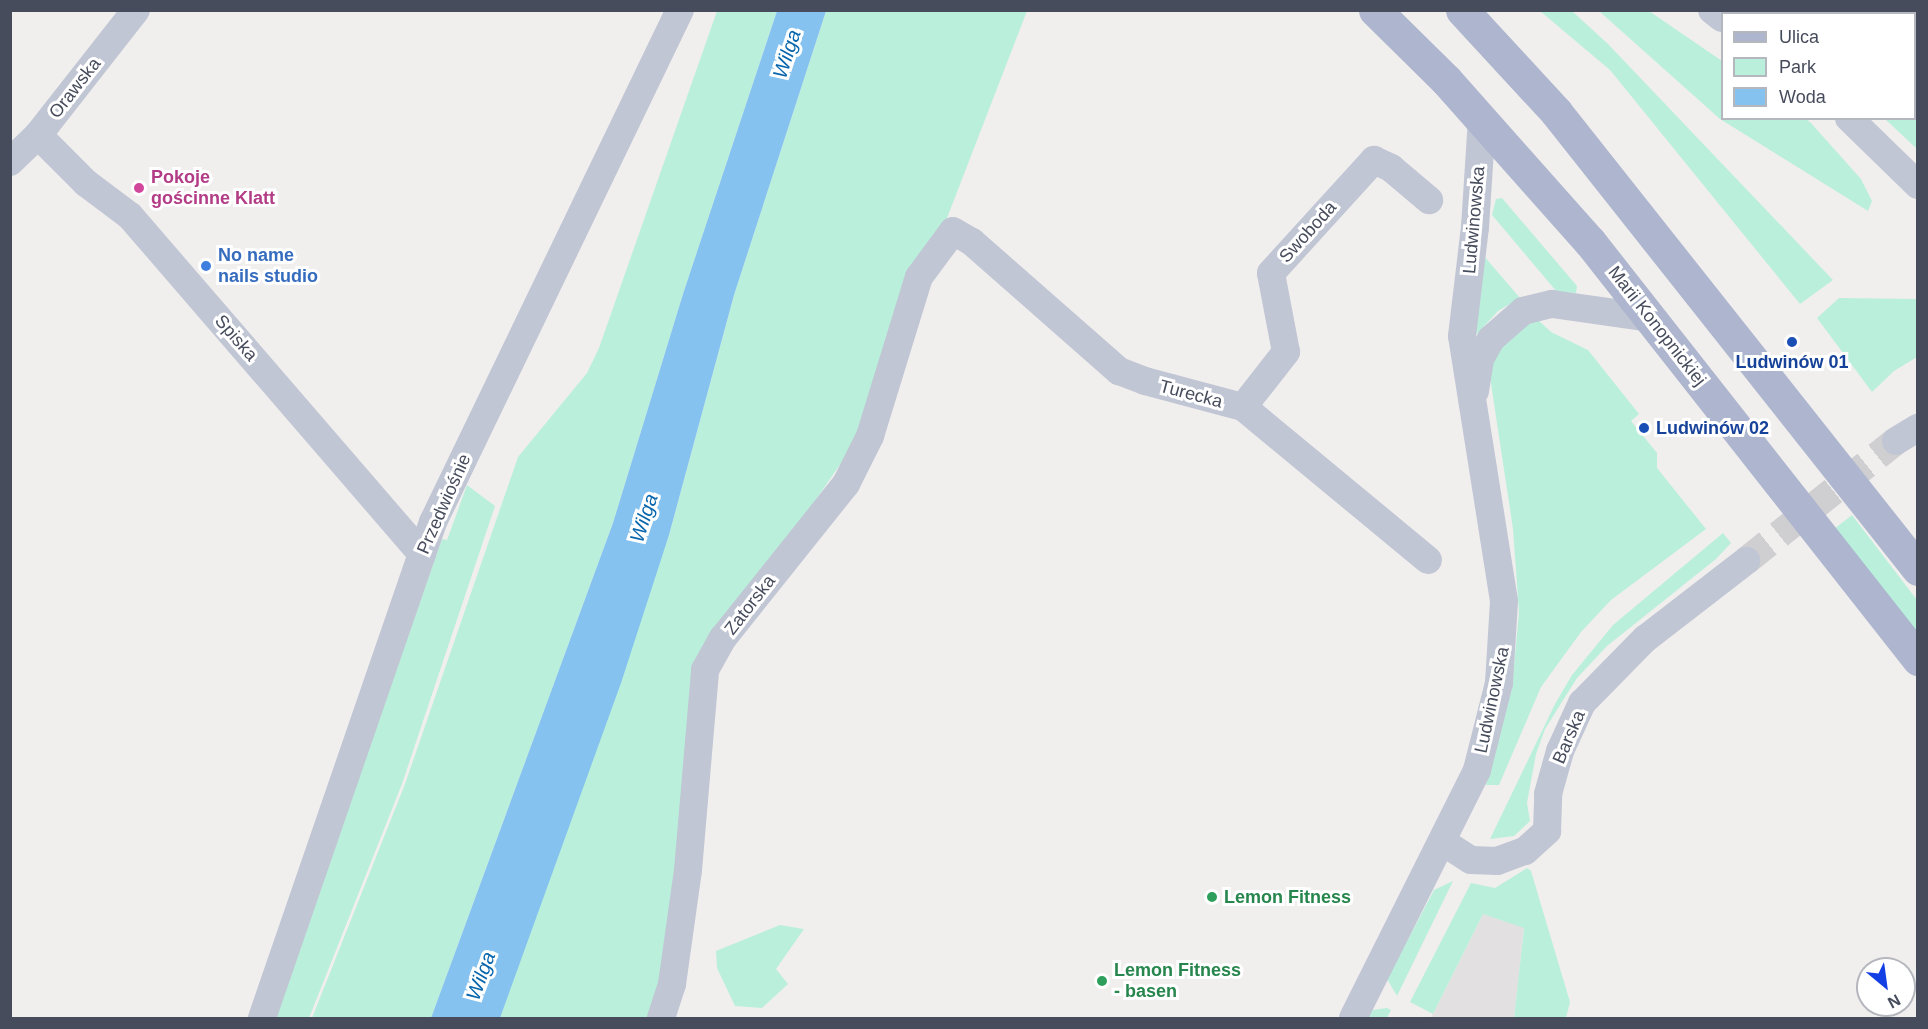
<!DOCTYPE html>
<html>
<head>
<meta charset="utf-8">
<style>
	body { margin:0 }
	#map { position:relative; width:1928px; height:1029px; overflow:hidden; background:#f1eeee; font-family:Arial,sans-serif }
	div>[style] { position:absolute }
	.education>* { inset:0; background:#e2e0e0 }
	.green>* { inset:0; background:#baf0db }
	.water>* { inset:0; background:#86c2ef }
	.minor-tunnel>* { height:28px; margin-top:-14px; transform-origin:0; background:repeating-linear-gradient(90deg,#cfced1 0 28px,transparent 0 42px) }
	.minor>* { height:28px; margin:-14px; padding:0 14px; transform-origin:14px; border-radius:14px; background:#c1c6d4 }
	.primary>* { height:33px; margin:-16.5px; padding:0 16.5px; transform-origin:16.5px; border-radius:16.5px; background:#adb6ce }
	.dots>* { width:16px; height:16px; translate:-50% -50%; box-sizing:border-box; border:3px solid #fff; border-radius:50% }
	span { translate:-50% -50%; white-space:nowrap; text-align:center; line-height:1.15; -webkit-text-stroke:6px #fff; paint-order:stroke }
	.street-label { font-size:18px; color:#464c5c }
	.hotel-label { font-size:18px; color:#b23c85; font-weight:700 }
	.left { translate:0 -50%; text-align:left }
	.shop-label { font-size:18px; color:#366cbe; font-weight:700 }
	.transit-label { font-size:18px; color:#164399; font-weight:700 }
	.leisure-label { font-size:18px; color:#27864d; font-weight:700 }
	.water-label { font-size:20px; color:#0866ad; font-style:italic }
	.frame { position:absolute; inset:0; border:12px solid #464c5c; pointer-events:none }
	.legend { position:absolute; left:1721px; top:12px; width:195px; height:108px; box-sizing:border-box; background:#fff; border:2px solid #b5b7be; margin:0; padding:8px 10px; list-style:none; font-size:18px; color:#464c5c }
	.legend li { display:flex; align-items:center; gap:12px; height:30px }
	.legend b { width:30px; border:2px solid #b5b7be }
	.north { position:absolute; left:1856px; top:957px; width:60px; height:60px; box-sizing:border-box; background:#fff; border:2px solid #b5b7be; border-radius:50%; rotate:151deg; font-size:16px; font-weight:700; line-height:24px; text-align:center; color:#464c5c }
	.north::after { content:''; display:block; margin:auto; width:21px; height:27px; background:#1340e5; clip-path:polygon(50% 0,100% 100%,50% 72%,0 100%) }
</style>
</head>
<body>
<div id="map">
	<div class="education">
		<div style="clip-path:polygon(1483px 914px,1524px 927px,1514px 1018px,1431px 1018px)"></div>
	</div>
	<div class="green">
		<div style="clip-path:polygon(717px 11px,777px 11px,683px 294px,613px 523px,431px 1018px,312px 1018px,405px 784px,518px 457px,587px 373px,599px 348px)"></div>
		<div style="clip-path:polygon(826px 11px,1027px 11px,947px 218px,913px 273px,859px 437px,775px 559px,722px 626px,665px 966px,652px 1018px,499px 1018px,669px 535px,734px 295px)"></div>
		<div style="clip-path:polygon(1540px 11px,1572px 11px,1608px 44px,1833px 280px,1800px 304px,1610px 70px)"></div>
		<div style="clip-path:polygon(1599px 11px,1649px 11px,1722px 61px,1722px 118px,1805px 118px,1811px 123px,1861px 179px,1872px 201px,1868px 211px,1720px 119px)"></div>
		<div style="clip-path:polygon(1754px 11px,1917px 11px,1917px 149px,1885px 119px,1914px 118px,1914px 14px)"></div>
		<div style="clip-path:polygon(1502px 198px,1577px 286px,1576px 293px,1557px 292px,1492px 215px,1496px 199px)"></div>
		<div style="clip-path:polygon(1483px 255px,1520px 298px,1498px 311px,1476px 335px)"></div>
		<div style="clip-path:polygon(1839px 298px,1917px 299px,1917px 357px,1894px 371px,1872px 392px,1817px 318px)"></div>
		<div style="clip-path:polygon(1535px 317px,1551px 332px,1588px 350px,1639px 414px,1631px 421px,1657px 453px,1657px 468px,1706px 529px,1611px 600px,1581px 632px,1541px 687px,1499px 785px,1486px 785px,1512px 688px,1519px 612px,1513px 529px,1490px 377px,1495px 350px)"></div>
		<div style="clip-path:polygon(467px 485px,495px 506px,402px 784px,309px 1018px,273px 1018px,442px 539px,447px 540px)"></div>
		<div style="clip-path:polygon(1852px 515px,1917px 600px,1917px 633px,1834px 529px)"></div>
		<div style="clip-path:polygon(1723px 533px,1731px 543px,1716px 559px,1607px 646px,1577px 678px,1545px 729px,1536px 754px,1527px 803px,1530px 821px,1514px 836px,1490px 839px,1555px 704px,1572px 675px,1613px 625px)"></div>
		<div style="clip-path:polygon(1527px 868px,1531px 871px,1570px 1002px,1566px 1018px,1514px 1018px,1524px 928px,1483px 914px,1433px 1014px,1410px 1002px,1471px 883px,1495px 888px)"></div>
		<div style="clip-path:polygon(1453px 881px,1397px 996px,1387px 979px,1434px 890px)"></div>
		<div style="clip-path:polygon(780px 925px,804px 929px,776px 969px,788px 984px,762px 1008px,735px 1006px,717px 968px,716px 951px)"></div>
		<div style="clip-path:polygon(1387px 1008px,1391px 1010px,1387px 1018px,1367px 1018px,1372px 1010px)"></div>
	</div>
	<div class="water">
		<div style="clip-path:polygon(777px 11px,826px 11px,734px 295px,669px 535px,621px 683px,500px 1018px,431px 1018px,613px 523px,683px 294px)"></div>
	</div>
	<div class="minor-tunnel">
		<div style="left:1746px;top:561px;width:192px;rotate:-38.7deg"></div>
	</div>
	<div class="minor">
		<div style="left:1712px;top:10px;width:13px;rotate:39deg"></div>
		<div style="left:1849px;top:118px;width:96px;rotate:44.2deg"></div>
		<div style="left:38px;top:135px;width:68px;rotate:45deg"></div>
		<div style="left:86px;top:183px;width:55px;rotate:36.9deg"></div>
		<div style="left:130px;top:216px;width:447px;rotate:49.2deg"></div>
		<div style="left:10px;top:162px;width:39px;rotate:-44deg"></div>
		<div style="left:38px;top:135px;width:159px;rotate:-51.9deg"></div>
		<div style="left:1475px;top:391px;width:32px;rotate:-81deg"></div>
		<div style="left:1480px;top:359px;width:23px;rotate:-61deg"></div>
		<div style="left:1491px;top:339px;width:43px;rotate:-41.2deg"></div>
		<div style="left:1523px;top:311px;width:30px;rotate:-14deg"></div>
		<div style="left:1552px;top:304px;width:99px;rotate:8.1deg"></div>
		<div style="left:1243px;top:407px;width:70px;rotate:-52deg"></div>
		<div style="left:1286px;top:352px;width:80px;rotate:-100.8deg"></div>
		<div style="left:1271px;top:273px;width:153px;rotate:-47.7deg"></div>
		<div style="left:1374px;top:160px;width:19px;rotate:25deg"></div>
		<div style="left:1391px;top:168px;width:50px;rotate:40.1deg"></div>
		<div style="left:1896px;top:441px;width:26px;rotate:-31deg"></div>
		<div style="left:1443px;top:842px;width:33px;rotate:33deg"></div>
		<div style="left:1471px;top:860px;width:26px;rotate:2deg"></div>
		<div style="left:1497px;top:861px;width:30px;rotate:-20deg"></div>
		<div style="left:1525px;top:851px;width:30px;rotate:-42deg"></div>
		<div style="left:1547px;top:831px;width:37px;rotate:-88deg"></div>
		<div style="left:1548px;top:794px;width:45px;rotate:-74.4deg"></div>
		<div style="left:1560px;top:751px;width:53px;rotate:-65.4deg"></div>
		<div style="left:1582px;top:703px;width:90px;rotate:-45.5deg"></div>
		<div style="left:1645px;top:639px;width:128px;rotate:-37.7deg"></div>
		<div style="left:262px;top:1018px;width:525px;rotate:-70.98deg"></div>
		<div style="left:433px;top:522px;width:568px;rotate:-64.25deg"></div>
		<div style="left:661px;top:1018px;width:36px;rotate:-72deg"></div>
		<div style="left:672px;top:984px;width:115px;rotate:-82deg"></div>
		<div style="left:688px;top:870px;width:201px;rotate:-85.1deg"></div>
		<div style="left:705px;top:670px;width:37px;rotate:-61deg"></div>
		<div style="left:723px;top:638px;width:197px;rotate:-51.4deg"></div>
		<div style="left:846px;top:484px;width:54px;rotate:-63.4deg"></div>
		<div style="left:870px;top:436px;width:166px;rotate:-72.9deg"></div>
		<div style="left:919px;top:277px;width:57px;rotate:-53.5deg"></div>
		<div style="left:953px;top:231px;width:22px;rotate:30deg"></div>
		<div style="left:972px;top:242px;width:196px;rotate:41.3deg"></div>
		<div style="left:1119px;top:371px;width:28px;rotate:21deg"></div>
		<div style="left:1145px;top:381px;width:101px;rotate:14.9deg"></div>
		<div style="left:1243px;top:407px;width:240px;rotate:39.6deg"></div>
		<div style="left:1353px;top:1018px;width:277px;rotate:-63.4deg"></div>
		<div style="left:1477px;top:770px;width:90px;rotate:-75.8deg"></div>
		<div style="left:1499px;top:683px;width:82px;rotate:-86.5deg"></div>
		<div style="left:1504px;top:601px;width:268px;rotate:-99deg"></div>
		<div style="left:1462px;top:336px;width:110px;rotate:-83.2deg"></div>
		<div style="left:1475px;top:227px;width:107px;rotate:-86.3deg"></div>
	</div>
	<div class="primary">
		<div style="left:1375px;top:10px;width:100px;rotate:44.6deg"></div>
		<div style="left:1446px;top:80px;width:217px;rotate:48.4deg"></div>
		<div style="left:1590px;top:242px;width:531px;rotate:51.81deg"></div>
		<div style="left:1462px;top:10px;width:139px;rotate:47.3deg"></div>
		<div style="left:1556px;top:112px;width:583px;rotate:51.62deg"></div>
	</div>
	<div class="dots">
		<div style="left:139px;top:188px;background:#d1479c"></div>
		<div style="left:206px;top:266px;background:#3f7fe0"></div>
		<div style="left:1792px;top:342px;background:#1a4fb4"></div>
		<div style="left:1644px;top:428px;background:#1a4fb4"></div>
		<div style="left:1212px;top:897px;background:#2e9e5b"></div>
		<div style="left:1102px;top:981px;background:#2e9e5b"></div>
	</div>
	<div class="street-label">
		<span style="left:75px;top:88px;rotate:-52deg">Orawska</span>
		<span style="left:1474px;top:220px;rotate:-85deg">Ludwinowska</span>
		<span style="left:1308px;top:232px;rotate:-48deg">Swoboda</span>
		<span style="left:1657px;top:326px;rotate:52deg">Marii Konopnickiej</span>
		<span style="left:236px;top:338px;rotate:49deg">Spiska</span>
		<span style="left:1191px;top:394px;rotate:15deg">Turecka</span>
		<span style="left:444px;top:504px;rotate:-66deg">Przedwiośnie</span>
		<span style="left:750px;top:605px;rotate:-52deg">Zatorska</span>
		<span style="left:1492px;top:700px;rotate:-78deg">Ludwinowska</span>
		<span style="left:1569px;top:737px;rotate:-67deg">Barska</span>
	</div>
	<div class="hotel-label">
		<span class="left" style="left:151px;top:188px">Pokoje<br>gościnne Klatt</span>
	</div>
	<div class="shop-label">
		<span class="left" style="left:218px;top:266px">No name<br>nails studio</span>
	</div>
	<div class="transit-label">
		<span style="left:1792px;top:362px">Ludwinów 01</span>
		<span class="left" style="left:1656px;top:428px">Ludwinów 02</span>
	</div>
	<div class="leisure-label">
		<span class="left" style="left:1224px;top:897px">Lemon Fitness</span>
		<span class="left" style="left:1114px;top:981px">Lemon Fitness<br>- basen</span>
	</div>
	<div class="water-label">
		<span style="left:787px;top:54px;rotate:-72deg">Wilga</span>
		<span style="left:644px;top:518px;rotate:-72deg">Wilga</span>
		<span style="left:481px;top:976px;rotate:-70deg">Wilga</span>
	</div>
	<div class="frame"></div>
	<ul class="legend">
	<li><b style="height:8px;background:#adb6ce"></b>Ulica</li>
	<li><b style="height:16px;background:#baf0db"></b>Park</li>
	<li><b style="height:16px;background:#86c2ef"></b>Woda</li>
	</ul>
	<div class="north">N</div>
</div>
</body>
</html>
